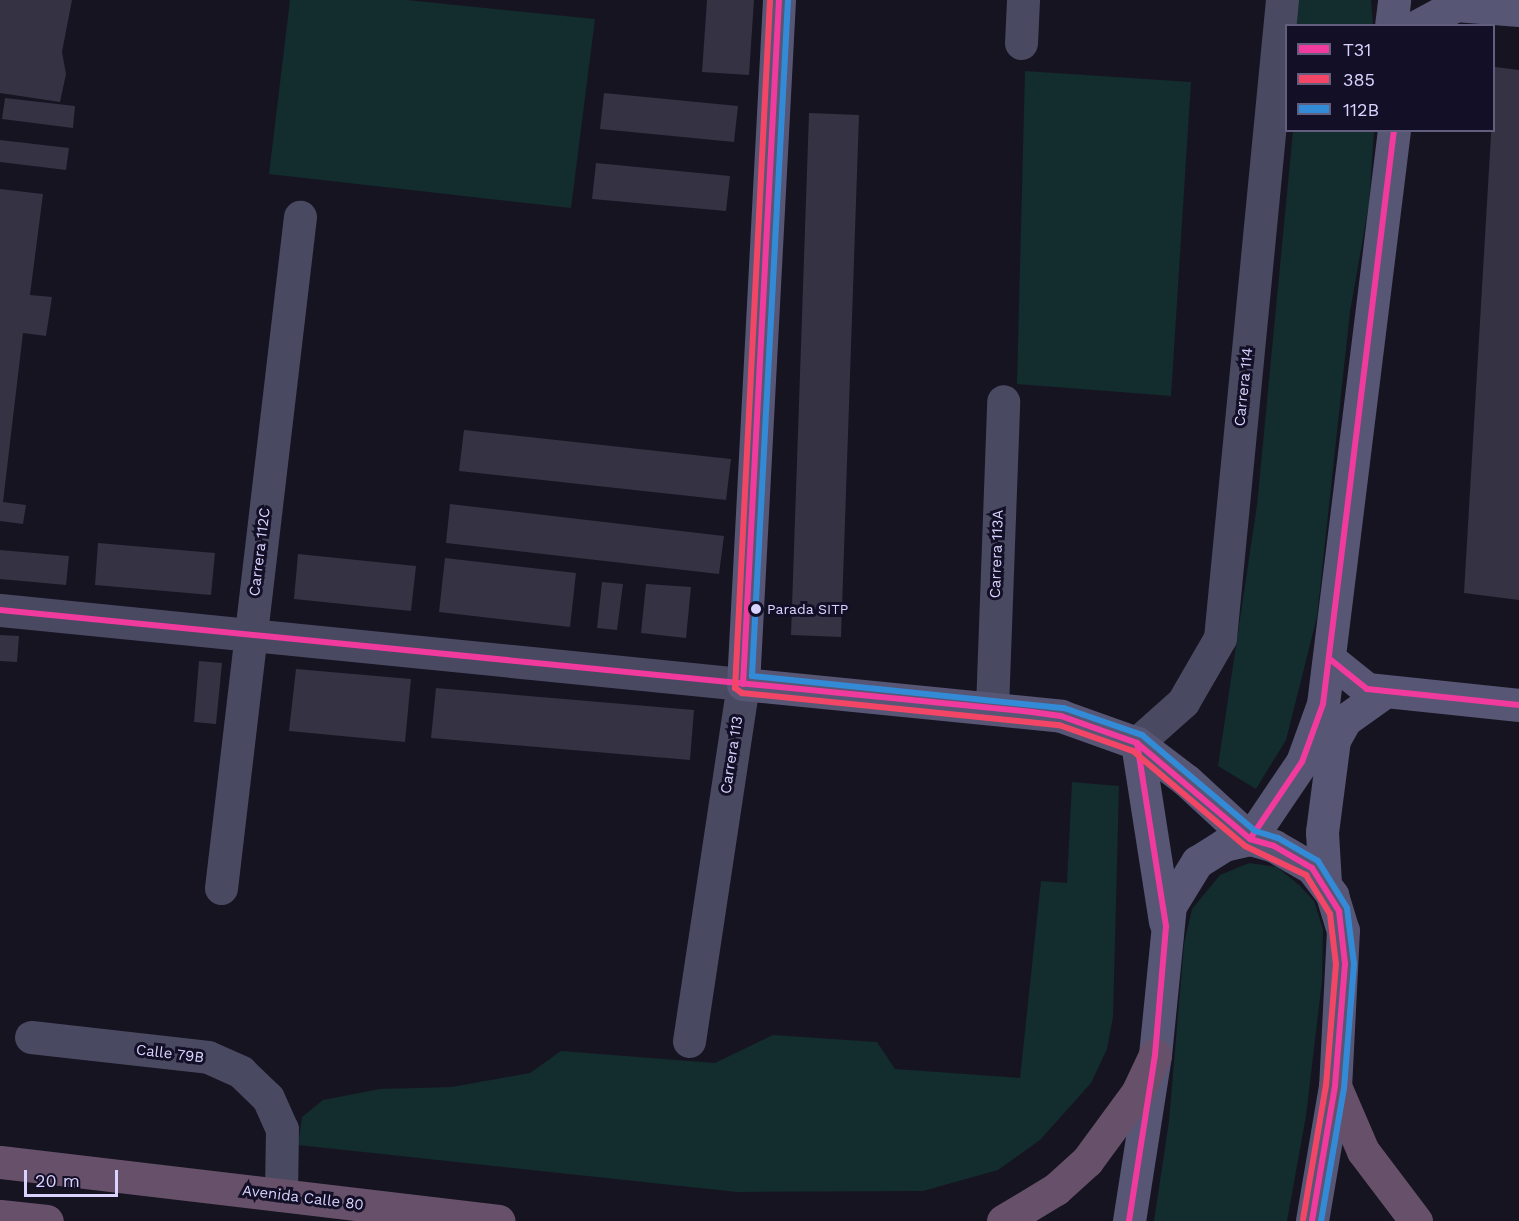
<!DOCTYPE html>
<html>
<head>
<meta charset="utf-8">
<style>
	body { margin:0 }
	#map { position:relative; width:1519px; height:1221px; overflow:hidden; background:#161421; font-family:"Work Sans",sans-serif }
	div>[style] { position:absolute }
	.green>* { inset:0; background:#132c2d }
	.building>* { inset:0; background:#343243 }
	.street>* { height:33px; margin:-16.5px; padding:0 16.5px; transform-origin:16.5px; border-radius:16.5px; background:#4a4962 }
	.secondary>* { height:33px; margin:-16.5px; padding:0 16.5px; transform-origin:16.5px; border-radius:16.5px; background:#575674 }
	.highway>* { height:33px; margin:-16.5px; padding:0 16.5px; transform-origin:16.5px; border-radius:16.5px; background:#67516a }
	.bus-1>* { height:6px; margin:-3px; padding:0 3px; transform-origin:3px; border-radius:3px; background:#f13a9d }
	.bus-2>* { height:6px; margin:-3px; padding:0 3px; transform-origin:3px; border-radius:3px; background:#f34667 }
	.bus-3>* { height:6px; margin:-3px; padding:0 3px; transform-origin:3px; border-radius:3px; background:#338bd7 }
	.dots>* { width:16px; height:16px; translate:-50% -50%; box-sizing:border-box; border:3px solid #130f26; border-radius:50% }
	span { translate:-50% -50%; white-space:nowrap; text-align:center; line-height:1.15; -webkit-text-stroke:6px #130f26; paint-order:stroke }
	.bus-label { font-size:14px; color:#d9d4ff }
	.left { translate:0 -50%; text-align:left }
	.street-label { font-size:15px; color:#d9d4ff }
	.legend { position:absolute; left:1285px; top:24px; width:210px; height:108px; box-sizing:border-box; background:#130f26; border:2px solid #625e7d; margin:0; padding:8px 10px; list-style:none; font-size:18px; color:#d9d4ff }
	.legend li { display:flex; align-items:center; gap:12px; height:30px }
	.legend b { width:30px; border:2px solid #625e7d }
	.scale { position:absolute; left:24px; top:1170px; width:94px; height:27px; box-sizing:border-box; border:3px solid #d9d4ff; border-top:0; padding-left:8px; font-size:18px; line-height:21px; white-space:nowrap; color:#d9d4ff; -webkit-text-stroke:4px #130f26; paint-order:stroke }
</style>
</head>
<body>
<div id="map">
	<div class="green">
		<div style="clip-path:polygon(290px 0,407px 0,595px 19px,571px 208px,269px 174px)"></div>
		<div style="clip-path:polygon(1297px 0,1371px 0,1373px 25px,1297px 26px)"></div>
		<div style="clip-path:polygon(1025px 71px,1191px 82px,1171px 396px,1017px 384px)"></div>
		<div style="clip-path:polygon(1293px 131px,1374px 131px,1369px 204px,1350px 312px,1317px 617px,1286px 740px,1256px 789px,1218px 766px,1257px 505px)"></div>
		<div style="clip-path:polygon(1072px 782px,1119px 786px,1113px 1017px,1107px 1049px,1091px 1083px,1040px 1140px,998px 1170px,923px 1191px,737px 1192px,298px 1145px,302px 1117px,323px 1100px,380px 1089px,452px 1087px,530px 1073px,561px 1051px,715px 1063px,773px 1035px,877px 1042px,895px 1069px,1020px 1078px,1041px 881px,1067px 883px)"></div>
		<div style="clip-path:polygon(1249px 863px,1277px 867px,1299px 885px,1314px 901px,1323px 929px,1322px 981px,1306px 1116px,1287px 1221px,1154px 1221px,1169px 1121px,1184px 944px,1192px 909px,1220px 875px)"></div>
	</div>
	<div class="building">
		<div style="clip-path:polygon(0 0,72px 0,62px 52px,66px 74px,60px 102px,0 93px)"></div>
		<div style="clip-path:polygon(707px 0,754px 0,749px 75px,702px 72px)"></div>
		<div style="clip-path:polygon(1495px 67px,1519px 70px,1519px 600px,1464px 593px)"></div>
		<div style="clip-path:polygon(604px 93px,738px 106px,734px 142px,600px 129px)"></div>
		<div style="clip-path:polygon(5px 98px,75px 106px,73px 128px,2px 119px)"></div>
		<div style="clip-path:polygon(809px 113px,859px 115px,841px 637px,791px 635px)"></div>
		<div style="clip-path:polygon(0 140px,69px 148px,66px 170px,0 162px)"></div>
		<div style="clip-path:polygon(596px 163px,730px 176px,726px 211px,592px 199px)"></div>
		<div style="clip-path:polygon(0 189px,43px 194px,30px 295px,52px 297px,46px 336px,23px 333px,3px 502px,26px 505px,23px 524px,0 521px)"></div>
		<div style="clip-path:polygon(464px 430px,731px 459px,726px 500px,459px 471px)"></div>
		<div style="clip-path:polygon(450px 504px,724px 536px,719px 574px,446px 543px)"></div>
		<div style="clip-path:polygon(98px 543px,215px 553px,211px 595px,95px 585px)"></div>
		<div style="clip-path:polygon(0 550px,69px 556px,66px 585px,0 579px)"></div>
		<div style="clip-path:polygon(298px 554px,416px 566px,411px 611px,294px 599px)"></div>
		<div style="clip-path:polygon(445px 558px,576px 573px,570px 627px,439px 612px)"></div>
		<div style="clip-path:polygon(602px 582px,623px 584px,617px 630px,597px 628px)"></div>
		<div style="clip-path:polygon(646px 584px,691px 587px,686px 638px,641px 633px)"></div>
		<div style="clip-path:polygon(0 635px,19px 636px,17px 662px,0 661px)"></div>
		<div style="clip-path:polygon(199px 661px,222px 663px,216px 724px,194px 722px)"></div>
		<div style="clip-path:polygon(296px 669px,411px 679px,405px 742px,289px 731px)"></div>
		<div style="clip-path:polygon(436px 688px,694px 710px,690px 760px,431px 738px)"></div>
	</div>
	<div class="street">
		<div style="left:1021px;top:43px;width:43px;rotate:-87.3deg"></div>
		<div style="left:0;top:610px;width:747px;rotate:5.69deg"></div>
		<div style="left:743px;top:684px;width:361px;rotate:98.6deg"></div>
		<div style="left:992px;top:708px;width:307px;rotate:-87.9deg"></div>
		<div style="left:1137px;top:743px;width:62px;rotate:-41.7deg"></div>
		<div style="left:1183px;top:702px;width:74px;rotate:-60deg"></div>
		<div style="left:1220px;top:638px;width:641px;rotate:-84.45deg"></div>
		<div style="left:221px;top:888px;width:676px;rotate:-83.29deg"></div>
		<div style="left:31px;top:1037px;width:178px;rotate:6.4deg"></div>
		<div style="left:208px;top:1057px;width:36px;rotate:24deg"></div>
		<div style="left:241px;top:1072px;width:37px;rotate:44deg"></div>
		<div style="left:268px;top:1098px;width:34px;rotate:66deg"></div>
		<div style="left:282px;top:1129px;width:66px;rotate:90.9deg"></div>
	</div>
	<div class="secondary">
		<div style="left:779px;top:0;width:685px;rotate:93.01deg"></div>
		<div style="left:743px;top:684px;width:320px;rotate:5.7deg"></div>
		<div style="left:1061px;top:716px;width:81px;rotate:19.6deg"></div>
		<div style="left:1137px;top:743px;width:61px;rotate:37.1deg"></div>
		<div style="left:1186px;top:780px;width:87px;rotate:42.7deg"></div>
		<div style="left:1391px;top:26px;width:26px;rotate:-83deg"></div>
		<div style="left:1417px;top:26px;width:44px;rotate:-28.3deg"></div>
		<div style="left:1456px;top:5px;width:63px;rotate:4.5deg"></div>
		<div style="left:1331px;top:660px;width:46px;rotate:38.9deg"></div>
		<div style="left:1367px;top:689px;width:153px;rotate:6deg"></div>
		<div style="left:1137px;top:743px;width:181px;rotate:81.1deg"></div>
		<div style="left:1250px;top:839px;width:93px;rotate:-56deg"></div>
		<div style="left:1302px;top:762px;width:62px;rotate:-70.1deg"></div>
		<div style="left:1323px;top:704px;width:578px;rotate:-82.95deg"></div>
		<div style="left:1325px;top:883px;width:51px;rotate:-93.4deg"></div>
		<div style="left:1322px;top:832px;width:93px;rotate:-82.6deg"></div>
		<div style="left:1334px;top:740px;width:23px;rotate:-61deg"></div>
		<div style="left:1345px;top:720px;width:47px;rotate:-35.4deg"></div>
		<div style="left:1129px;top:1221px;width:168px;rotate:-81.1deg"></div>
		<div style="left:1155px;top:1055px;width:150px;rotate:-84.3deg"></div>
		<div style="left:1170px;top:906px;width:52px;rotate:-58.5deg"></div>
		<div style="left:1197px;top:862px;width:32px;rotate:-32deg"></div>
		<div style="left:1224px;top:845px;width:27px;rotate:-13deg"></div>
		<div style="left:1250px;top:839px;width:25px;rotate:16deg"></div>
		<div style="left:1274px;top:846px;width:44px;rotate:30.1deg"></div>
		<div style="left:1312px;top:868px;width:34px;rotate:53deg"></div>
		<div style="left:1332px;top:895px;width:37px;rotate:73deg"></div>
		<div style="left:1343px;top:930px;width:156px;rotate:92.9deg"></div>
		<div style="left:1335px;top:1086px;width:137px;rotate:99.7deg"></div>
	</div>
	<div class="highway">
		<div style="left:1335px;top:1086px;width:71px;rotate:66.7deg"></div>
		<div style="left:1363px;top:1151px;width:88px;rotate:52.9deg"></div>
		<div style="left:0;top:1162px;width:502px;rotate:6.74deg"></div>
		<div style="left:0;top:1216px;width:47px;rotate:6.1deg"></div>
		<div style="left:1003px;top:1221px;width:62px;rotate:-31.1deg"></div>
		<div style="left:1056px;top:1189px;width:42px;rotate:-42.1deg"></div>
		<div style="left:1087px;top:1161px;width:84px;rotate:-53.7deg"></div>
		<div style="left:1137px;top:1093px;width:42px;rotate:-64.7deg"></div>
	</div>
	<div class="bus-1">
		<div style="left:0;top:610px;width:1037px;rotate:5.64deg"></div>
		<div style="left:1032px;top:712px;width:29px;rotate:8deg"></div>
		<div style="left:1061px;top:716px;width:81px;rotate:19.6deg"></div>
		<div style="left:1137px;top:743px;width:148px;rotate:40.3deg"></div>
		<div style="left:1250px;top:839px;width:25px;rotate:16deg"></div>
		<div style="left:1274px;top:846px;width:44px;rotate:30.1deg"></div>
		<div style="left:1312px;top:868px;width:51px;rotate:57.9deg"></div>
		<div style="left:1339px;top:911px;width:53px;rotate:83.5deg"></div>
		<div style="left:1345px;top:964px;width:122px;rotate:94.7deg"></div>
		<div style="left:1335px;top:1086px;width:137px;rotate:99.7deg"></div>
		<div style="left:1331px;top:660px;width:46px;rotate:38.9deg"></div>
		<div style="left:1367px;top:689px;width:153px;rotate:6deg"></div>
		<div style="left:743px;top:684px;width:685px;rotate:-86.99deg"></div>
		<div style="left:1250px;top:839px;width:93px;rotate:-56deg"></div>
		<div style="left:1302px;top:762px;width:62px;rotate:-70.1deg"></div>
		<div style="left:1323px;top:704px;width:578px;rotate:-82.95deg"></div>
		<div style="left:1129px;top:1221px;width:168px;rotate:-81.1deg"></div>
		<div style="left:1155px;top:1055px;width:129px;rotate:-85.1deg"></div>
		<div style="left:1166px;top:926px;width:185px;rotate:-99deg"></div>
	</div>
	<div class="bus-2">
		<div style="left:770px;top:0;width:689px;rotate:92.91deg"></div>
		<div style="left:735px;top:688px;width:9px;rotate:36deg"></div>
		<div style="left:742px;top:693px;width:319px;rotate:5.8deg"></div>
		<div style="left:1059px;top:725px;width:78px;rotate:19.4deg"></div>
		<div style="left:1133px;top:751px;width:147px;rotate:40.3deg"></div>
		<div style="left:1245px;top:846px;width:68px;rotate:25.4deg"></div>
		<div style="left:1306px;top:875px;width:46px;rotate:58.4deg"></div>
		<div style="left:1330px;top:914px;width:50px;rotate:83.2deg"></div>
		<div style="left:1336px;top:964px;width:121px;rotate:94.7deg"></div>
		<div style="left:1326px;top:1085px;width:136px;rotate:99.7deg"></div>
	</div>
	<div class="bus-3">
		<div style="left:788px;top:0;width:677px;rotate:93.05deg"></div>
		<div style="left:752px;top:676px;width:314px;rotate:5.9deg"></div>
		<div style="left:1064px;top:708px;width:83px;rotate:19.1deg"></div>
		<div style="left:1142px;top:735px;width:148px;rotate:40.3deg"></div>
		<div style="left:1255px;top:831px;width:24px;rotate:17deg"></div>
		<div style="left:1278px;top:838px;width:46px;rotate:29.9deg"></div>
		<div style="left:1318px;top:861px;width:55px;rotate:58.3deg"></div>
		<div style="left:1347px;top:908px;width:56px;rotate:82.9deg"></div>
		<div style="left:1354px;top:964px;width:124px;rotate:94.6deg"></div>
		<div style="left:1344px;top:1088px;width:135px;rotate:99.8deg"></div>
	</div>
	<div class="dots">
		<div style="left:756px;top:609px;background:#d9d4ff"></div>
	</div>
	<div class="bus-label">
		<span class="left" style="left:767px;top:609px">Parada SITP</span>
	</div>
	<div class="street-label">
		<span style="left:1244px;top:387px;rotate:-84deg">Carrera 114</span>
		<span style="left:260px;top:552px;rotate:-83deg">Carrera 112C</span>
		<span style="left:997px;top:554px;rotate:-88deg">Carrera 113A</span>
		<span style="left:732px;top:755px;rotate:-81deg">Carrera 113</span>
		<span style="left:170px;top:1054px;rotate:7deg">Calle 79B</span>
		<span style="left:303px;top:1198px;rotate:7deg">Avenida Calle 80</span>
	</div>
	<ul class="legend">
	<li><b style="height:8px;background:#f13a9d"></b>T31</li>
	<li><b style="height:8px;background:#f34667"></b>385</li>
	<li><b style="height:8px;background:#338bd7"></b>112B</li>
	</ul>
	<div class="scale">20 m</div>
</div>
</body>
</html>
